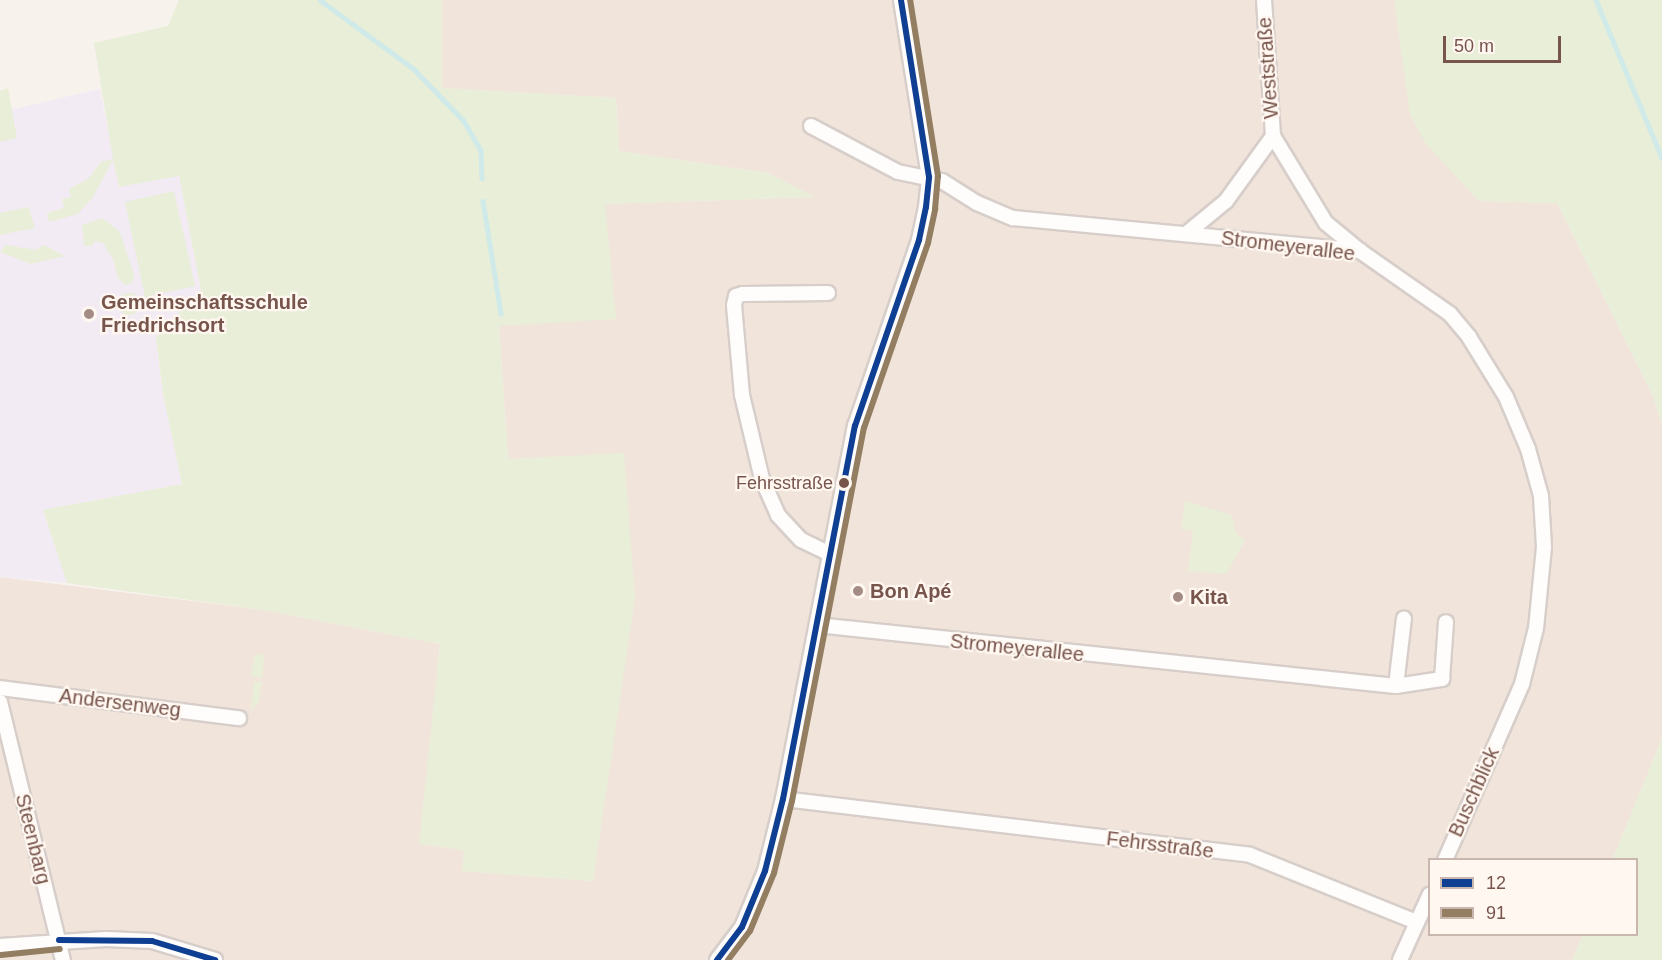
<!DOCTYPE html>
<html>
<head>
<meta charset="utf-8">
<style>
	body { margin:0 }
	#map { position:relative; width:1662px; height:960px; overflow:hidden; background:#f8f2ed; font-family:Helvetica,sans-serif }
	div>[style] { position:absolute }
	.residential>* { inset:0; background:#f1e4db }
	.education>* { inset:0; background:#f3ebf4 }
	.green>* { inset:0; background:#e8eed8 }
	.round { border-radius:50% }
	.stream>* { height:4.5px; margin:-2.25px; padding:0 2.25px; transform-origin:2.25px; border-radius:2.25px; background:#cfeae8 }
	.roads { filter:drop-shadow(2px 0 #d7ceca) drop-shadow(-2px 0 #d7ceca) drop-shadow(0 2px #d7ceca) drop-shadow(0 -2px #d7ceca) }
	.minor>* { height:14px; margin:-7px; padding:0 7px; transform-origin:7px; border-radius:7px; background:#fefdfc }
	.bus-1>* { height:6px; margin:-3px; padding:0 3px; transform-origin:3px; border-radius:3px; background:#0f3f93 }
	.bus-2>* { height:6px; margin:-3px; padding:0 3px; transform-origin:3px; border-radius:3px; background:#947e62 }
	.dots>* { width:16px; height:16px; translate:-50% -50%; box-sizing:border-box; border:3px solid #fff7f0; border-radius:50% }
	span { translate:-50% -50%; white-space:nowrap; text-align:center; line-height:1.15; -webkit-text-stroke:4.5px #fff7f0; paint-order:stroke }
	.bus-label { font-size:18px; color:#77554c }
	.right { translate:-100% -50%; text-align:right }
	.street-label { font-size:20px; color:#77554c }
	.poi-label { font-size:20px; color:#77554c; font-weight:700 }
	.left { translate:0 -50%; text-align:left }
	.legend { position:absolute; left:1428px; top:858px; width:210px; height:78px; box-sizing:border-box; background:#fff7f0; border:2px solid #c9b6ae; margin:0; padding:8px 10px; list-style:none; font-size:18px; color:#77554c }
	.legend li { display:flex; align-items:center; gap:12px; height:30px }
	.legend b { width:30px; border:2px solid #c9b6ae }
	.scale { position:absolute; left:1443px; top:36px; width:118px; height:27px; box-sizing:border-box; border:3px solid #77554c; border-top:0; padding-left:8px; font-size:18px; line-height:21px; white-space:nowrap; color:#77554c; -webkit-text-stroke:4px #fff7f0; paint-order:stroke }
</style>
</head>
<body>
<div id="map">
	<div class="residential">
		<div style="clip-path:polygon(442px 0,1394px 0,1479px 201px,1557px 203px,1653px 396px,1662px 424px,1662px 738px,1613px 859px,1430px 860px,1430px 934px,1583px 935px,1572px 960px,0 960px,0 577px,264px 610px,440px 644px,420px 844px,464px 850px,463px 871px,593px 881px,624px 454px,508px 459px,499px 326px,604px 204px,813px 197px,768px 173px,619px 151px,616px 98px,442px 88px)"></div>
	</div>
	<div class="education">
		<div style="clip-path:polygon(100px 89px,119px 187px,179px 175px,201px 290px,156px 338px,163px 394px,182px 484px,43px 510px,67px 583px,0 577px,0 112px)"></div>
	</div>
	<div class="green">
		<div style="clip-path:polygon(179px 0,442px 0,442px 88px,616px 98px,619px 151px,768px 173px,815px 197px,605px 204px,616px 319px,499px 326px,508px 459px,624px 453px,635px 598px,593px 881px,462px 871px,464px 850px,419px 844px,440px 644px,264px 610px,67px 583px,43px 510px,182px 484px,163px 394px,156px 337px,201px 290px,179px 176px,119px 187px,113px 160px,93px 197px,78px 214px,49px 222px,47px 213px,64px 208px,62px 199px,71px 197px,69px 189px,88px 179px,101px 162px,113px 159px,94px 43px,168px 26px)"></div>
		<div style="clip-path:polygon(1394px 0,1662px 0,1662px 424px,1653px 396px,1557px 203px,1479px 201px,1426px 144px,1410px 115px)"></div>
		<div style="clip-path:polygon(8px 88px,17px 138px,0 142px,0 91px)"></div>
		<div style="clip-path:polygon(174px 191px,195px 286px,145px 297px,125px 202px)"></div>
		<div style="clip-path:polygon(29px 207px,35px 228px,0 235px,0 213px)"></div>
		<div style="clip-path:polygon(102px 218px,120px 232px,134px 275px,132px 283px,125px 285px,118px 278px,113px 259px,103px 243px,95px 241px,92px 246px,84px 246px,82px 225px)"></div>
		<div style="clip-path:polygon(6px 245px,36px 250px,44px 245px,65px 256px,31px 264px,0 252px)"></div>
		<div class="round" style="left:118px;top:293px;width:22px;height:22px"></div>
		<div style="clip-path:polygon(1185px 501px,1232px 515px,1235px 531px,1245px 541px,1226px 574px,1188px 571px,1193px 531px,1181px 529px)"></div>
		<div style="clip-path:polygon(255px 654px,264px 655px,262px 678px,251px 676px)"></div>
		<div style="clip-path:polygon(254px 682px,262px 682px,259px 702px,251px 709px)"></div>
		<div style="clip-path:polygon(1662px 738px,1662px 960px,1572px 960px,1583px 935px,1636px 934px,1636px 860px,1613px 859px)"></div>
	</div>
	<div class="stream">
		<div style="left:320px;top:0;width:117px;rotate:36.3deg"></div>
		<div style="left:414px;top:69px;width:72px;rotate:46.1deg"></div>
		<div style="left:464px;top:121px;width:34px;rotate:60deg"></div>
		<div style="left:481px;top:150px;width:28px;rotate:88deg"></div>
		<div style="left:1596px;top:0;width:171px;rotate:67.3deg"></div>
		<div style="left:483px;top:201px;width:114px;rotate:80.9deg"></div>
	</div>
	<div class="roads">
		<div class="minor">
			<div style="left:1264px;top:0;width:136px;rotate:86.2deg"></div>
			<div style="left:1273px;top:136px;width:102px;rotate:58.7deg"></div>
			<div style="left:1326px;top:223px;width:44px;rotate:39.5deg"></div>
			<div style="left:811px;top:126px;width:98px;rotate:27.9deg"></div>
			<div style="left:898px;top:172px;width:45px;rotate:11.6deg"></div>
			<div style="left:942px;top:181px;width:41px;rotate:32.2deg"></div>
			<div style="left:977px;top:203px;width:39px;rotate:23deg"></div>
			<div style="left:1013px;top:218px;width:349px;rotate:5.4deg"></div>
			<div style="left:1360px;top:251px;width:110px;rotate:35deg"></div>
			<div style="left:1450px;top:314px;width:30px;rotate:50deg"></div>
			<div style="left:1469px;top:337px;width:70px;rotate:58.3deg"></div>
			<div style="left:1506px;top:397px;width:56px;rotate:67.1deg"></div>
			<div style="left:1528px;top:449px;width:49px;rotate:74.5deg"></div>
			<div style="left:1541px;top:496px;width:51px;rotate:86.6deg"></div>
			<div style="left:1544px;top:547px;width:81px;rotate:95.6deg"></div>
			<div style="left:1536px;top:628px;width:58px;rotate:104deg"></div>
			<div style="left:1522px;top:684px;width:192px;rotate:113.6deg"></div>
			<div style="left:1186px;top:234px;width:52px;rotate:-39.5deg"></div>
			<div style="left:1226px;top:201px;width:80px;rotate:-54.1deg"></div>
			<div style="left:828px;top:553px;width:30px;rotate:-154deg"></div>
			<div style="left:801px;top:540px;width:34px;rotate:-133deg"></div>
			<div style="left:778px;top:515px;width:39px;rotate:-114deg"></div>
			<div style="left:762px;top:479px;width:86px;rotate:-103.4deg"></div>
			<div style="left:742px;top:395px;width:90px;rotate:-95.1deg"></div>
			<div style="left:734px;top:305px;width:9px;rotate:-77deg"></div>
			<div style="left:736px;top:296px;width:7px;rotate:-16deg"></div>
			<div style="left:743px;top:294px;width:85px;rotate:-0.7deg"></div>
			<div style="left:817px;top:625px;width:582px;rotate:6.01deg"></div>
			<div style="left:1396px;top:686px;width:47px;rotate:-8.7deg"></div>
			<div style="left:1442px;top:679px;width:57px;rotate:-86deg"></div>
			<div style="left:1396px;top:686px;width:68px;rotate:-83.3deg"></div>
			<div style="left:0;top:688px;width:241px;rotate:7.2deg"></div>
			<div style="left:0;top:702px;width:266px;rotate:76.3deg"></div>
			<div style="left:783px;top:799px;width:470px;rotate:6.8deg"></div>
			<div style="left:1250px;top:855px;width:180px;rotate:21.9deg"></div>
			<div style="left:0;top:946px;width:106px;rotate:-3.8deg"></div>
			<div style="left:106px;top:939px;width:46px;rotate:2.5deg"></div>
			<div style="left:152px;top:941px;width:66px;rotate:16.8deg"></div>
			<div style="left:717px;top:960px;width:41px;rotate:-52.9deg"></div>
			<div style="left:742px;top:927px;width:61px;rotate:-67.7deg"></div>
			<div style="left:765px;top:871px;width:74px;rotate:-76deg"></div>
			<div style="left:783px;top:799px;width:380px;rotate:-79.1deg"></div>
			<div style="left:855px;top:426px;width:197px;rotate:-71deg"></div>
			<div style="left:919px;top:240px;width:34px;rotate:-78deg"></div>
			<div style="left:926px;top:207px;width:30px;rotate:-84deg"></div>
			<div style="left:929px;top:177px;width:179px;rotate:-99deg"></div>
			<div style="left:1400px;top:960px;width:72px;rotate:-65.6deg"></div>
		</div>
	</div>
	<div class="bus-1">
		<div style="left:59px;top:940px;width:93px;rotate:0.6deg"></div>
		<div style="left:152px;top:941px;width:66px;rotate:16.8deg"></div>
		<div style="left:717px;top:960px;width:41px;rotate:-52.9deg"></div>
		<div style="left:742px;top:927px;width:61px;rotate:-67.7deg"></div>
		<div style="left:765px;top:871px;width:74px;rotate:-76deg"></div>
		<div style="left:783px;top:799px;width:380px;rotate:-79.1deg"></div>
		<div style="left:855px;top:426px;width:197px;rotate:-71deg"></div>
		<div style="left:919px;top:240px;width:34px;rotate:-78deg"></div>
		<div style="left:926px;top:207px;width:30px;rotate:-84deg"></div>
		<div style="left:929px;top:177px;width:179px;rotate:-99deg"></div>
	</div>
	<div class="bus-2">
		<div style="left:1px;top:955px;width:59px;rotate:-5.8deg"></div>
		<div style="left:728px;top:960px;width:36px;rotate:-53deg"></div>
		<div style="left:750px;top:931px;width:63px;rotate:-67.5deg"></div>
		<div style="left:774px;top:873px;width:74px;rotate:-76deg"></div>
		<div style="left:792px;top:801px;width:380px;rotate:-79.1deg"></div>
		<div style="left:864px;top:428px;width:196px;rotate:-70.9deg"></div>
		<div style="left:928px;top:243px;width:35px;rotate:-78deg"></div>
		<div style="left:935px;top:209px;width:33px;rotate:-85deg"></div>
		<div style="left:938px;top:176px;width:178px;rotate:-99deg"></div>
	</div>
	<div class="dots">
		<div style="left:89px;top:314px;background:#a48c84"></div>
		<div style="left:844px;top:483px;background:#77554c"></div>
		<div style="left:858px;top:591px;background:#a48c84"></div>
		<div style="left:1178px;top:597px;background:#a48c84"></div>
	</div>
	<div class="bus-label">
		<span class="right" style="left:833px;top:483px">Fehrsstraße</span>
	</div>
	<div class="street-label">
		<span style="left:1268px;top:68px;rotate:-94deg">Weststraße</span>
		<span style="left:1288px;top:246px;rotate:7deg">Stromeyerallee</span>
		<span style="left:1017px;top:648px;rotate:6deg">Stromeyerallee</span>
		<span style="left:120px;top:703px;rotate:7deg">Andersenweg</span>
		<span style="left:1474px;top:792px;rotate:-66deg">Buschblick</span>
		<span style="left:33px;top:839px;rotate:76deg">Steenbarg</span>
		<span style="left:1160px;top:845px;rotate:7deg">Fehrsstraße</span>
	</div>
	<div class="poi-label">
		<span class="left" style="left:101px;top:314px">Gemeinschaftsschule<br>Friedrichsort</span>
		<span class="left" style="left:870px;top:591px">Bon Apé</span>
		<span class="left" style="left:1190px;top:597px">Kita</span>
	</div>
	<ul class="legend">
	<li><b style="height:8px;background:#0f3f93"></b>12</li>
	<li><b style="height:8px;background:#947e62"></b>91</li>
	</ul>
	<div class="scale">50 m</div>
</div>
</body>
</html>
